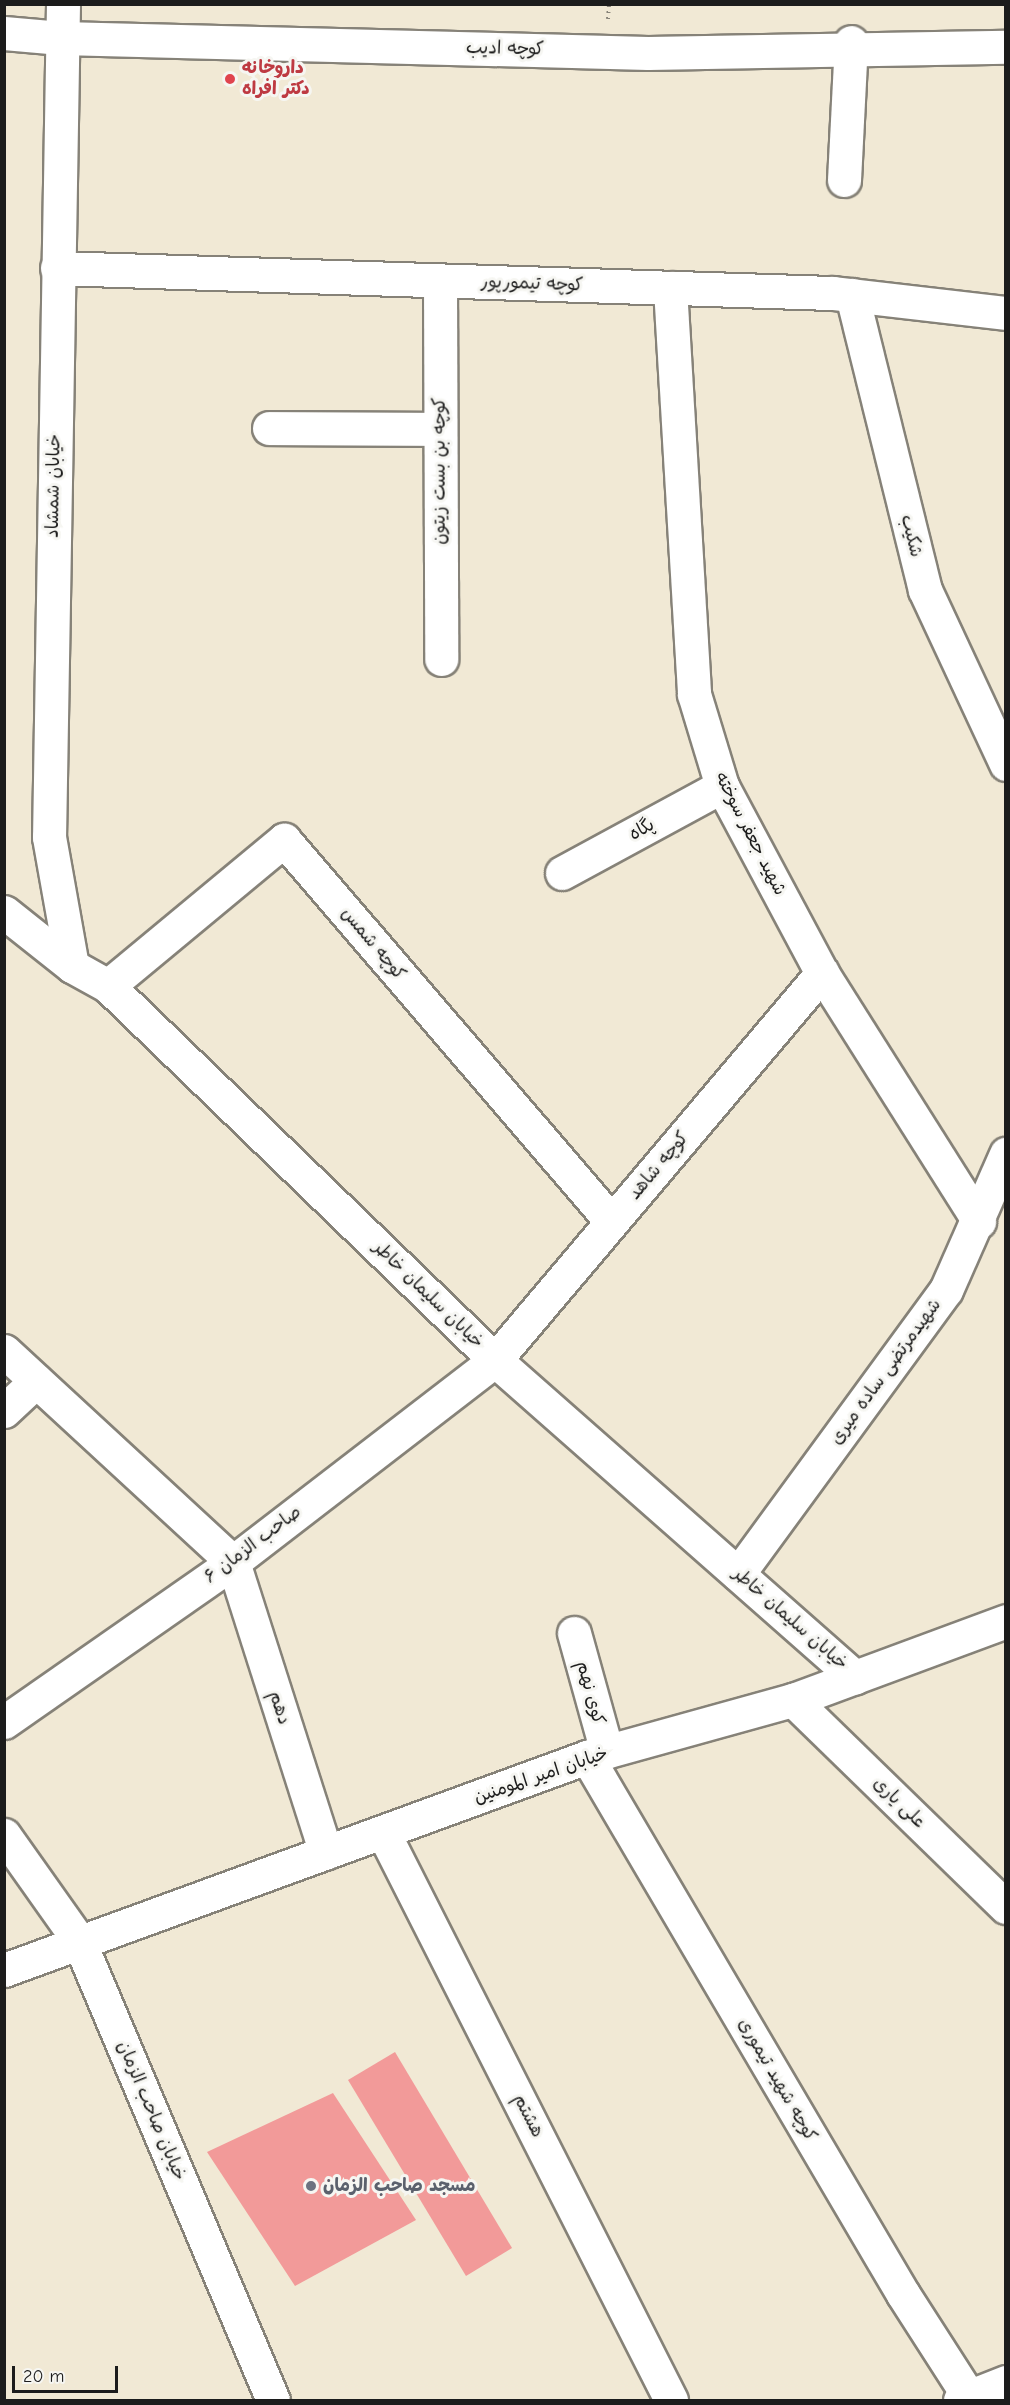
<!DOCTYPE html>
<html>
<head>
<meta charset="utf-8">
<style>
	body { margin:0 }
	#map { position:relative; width:1010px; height:2405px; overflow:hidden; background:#f1e9d5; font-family:"Comic Neue","Playpen Sans Arabic",sans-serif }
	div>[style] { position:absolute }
	.building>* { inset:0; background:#f29a99 }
	.path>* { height:4px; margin-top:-2px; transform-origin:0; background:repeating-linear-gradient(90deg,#868278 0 1.5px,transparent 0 6px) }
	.roads { filter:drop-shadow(2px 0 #868278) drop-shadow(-2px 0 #868278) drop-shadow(0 2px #868278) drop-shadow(0 -2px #868278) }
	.minor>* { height:33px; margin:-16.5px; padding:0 16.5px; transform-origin:16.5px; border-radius:16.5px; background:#fff }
	.dots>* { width:16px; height:16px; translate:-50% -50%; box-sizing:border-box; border:3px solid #f6f6f2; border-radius:50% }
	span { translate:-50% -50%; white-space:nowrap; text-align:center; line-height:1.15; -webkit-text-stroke:6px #f6f6f2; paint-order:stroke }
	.street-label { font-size:18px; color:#1c1c1c }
	.health-label { font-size:18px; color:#be3a42; font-weight:700 }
	.left { translate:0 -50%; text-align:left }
	.worship-label { font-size:18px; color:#5b616d; font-weight:700 }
	.frame { position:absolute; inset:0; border:6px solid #1c1c1c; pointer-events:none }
	.scale { position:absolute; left:12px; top:2366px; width:106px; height:27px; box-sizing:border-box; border:3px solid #1c1c1c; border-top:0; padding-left:8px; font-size:18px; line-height:21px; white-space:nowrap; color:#1c1c1c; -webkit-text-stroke:4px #f6f6f2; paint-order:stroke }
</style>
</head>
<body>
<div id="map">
	<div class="building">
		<div style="clip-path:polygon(395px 2052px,512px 2248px,466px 2276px,348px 2080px)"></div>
		<div style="clip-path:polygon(333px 2093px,416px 2220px,295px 2286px,207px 2152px)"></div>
	</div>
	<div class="path">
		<div style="left:608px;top:19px;width:15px;rotate:-86deg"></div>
	</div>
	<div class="roads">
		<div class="minor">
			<div style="left:63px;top:4px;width:833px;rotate:90.96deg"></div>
			<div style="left:49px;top:837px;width:131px;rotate:79.9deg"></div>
			<div style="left:4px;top:33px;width:57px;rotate:5deg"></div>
			<div style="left:61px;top:38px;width:587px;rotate:1.46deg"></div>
			<div style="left:648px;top:53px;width:358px;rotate:-1deg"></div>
			<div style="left:844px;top:180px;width:138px;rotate:-87.1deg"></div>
			<div style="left:57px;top:268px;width:776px;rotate:1.85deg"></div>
			<div style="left:833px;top:293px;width:174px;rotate:6.6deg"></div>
			<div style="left:440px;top:282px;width:377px;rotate:89.8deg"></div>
			<div style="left:670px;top:288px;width:407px;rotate:86.6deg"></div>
			<div style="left:694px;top:694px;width:96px;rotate:73.1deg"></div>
			<div style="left:722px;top:786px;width:212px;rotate:61.9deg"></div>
			<div style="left:822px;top:973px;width:294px;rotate:57.7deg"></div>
			<div style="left:852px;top:295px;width:304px;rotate:76.1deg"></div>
			<div style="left:925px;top:590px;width:192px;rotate:65deg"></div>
			<div style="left:269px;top:428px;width:171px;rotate:0.3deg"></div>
			<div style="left:562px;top:873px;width:182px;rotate:-28.5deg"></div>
			<div style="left:4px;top:912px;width:87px;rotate:38.5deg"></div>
			<div style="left:72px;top:966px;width:41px;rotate:29.1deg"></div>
			<div style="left:108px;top:986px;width:538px;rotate:44.02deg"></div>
			<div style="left:495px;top:1360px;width:480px;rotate:41.4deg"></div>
			<div style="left:108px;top:986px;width:229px;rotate:-39.7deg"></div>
			<div style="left:284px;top:840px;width:503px;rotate:49.35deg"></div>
			<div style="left:4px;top:1351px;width:311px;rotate:42.7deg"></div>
			<div style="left:233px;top:1562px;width:305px;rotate:72.3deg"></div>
			<div style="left:4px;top:1411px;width:44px;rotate:-43.2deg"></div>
			<div style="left:738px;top:1574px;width:352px;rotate:-53.8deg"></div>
			<div style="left:946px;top:1290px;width:149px;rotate:-66.2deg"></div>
			<div style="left:574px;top:1633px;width:123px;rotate:74.5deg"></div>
			<div style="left:793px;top:1700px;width:297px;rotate:44.2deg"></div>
			<div style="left:4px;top:1722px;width:279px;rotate:-34.9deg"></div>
			<div style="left:233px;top:1562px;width:331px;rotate:-37.6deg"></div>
			<div style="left:495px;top:1360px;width:507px;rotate:-49.8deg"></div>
			<div style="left:587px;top:1757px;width:623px;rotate:59.53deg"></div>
			<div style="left:903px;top:2294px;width:126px;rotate:57.3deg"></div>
			<div style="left:383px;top:1832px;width:637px;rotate:63.11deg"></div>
			<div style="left:4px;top:1835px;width:130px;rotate:54.7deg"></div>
			<div style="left:79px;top:1941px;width:498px;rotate:67.1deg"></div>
			<div style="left:4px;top:1970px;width:621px;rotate:-20.07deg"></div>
			<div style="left:587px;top:1757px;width:214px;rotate:-15.5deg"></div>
			<div style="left:793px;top:1700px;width:227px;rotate:-20.3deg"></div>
			<div style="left:960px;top:2400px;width:49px;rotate:-21.4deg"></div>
		</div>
	</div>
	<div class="dots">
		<div style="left:230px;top:79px;background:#e0444e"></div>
		<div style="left:311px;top:2186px;background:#6b7280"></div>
	</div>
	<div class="street-label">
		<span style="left:505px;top:49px;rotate:1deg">کوچه ادیب</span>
		<span style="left:532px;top:284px;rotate:2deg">کوچه تیمورپور</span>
		<span style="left:440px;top:471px;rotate:-90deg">کوچه بن بست زیتون</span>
		<span style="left:54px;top:486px;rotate:-89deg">خیابان شمشاد</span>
		<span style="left:911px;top:536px;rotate:76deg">شکیب</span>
		<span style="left:642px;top:830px;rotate:-29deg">پگاه</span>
		<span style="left:750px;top:834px;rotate:63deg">شهید جعفر سوخته</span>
		<span style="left:373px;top:944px;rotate:50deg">کوچه شمس</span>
		<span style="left:659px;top:1166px;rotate:-50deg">کوچه شاهد</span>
		<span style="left:428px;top:1295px;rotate:44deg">خیابان سلیمان خاطر</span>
		<span style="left:886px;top:1372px;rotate:-54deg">شهیدمرتضی ساده میری</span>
		<span style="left:253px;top:1545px;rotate:-37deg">صاحب الزمان ۶</span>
		<span style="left:790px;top:1619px;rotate:41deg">خیابان سلیمان خاطر</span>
		<span style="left:590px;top:1693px;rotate:75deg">کوی نهم</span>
		<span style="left:279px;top:1708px;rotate:72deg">دهم</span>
		<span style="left:541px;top:1776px;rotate:-19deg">خیابان امیر المومنین</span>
		<span style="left:899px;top:1803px;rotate:44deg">علی یاری</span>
		<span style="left:777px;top:2080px;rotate:60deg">کوچه شهید تیموری</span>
		<span style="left:151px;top:2111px;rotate:67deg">خیابان صاحب الزمان</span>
		<span style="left:528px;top:2116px;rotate:63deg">هشتم</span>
	</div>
	<div class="health-label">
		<span class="left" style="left:242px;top:79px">داروخانه<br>دکتر افراه</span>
	</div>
	<div class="worship-label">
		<span class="left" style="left:323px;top:2186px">مسجد صاحب الزمان</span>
	</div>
	<div class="frame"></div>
	<div class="scale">20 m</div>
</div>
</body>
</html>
